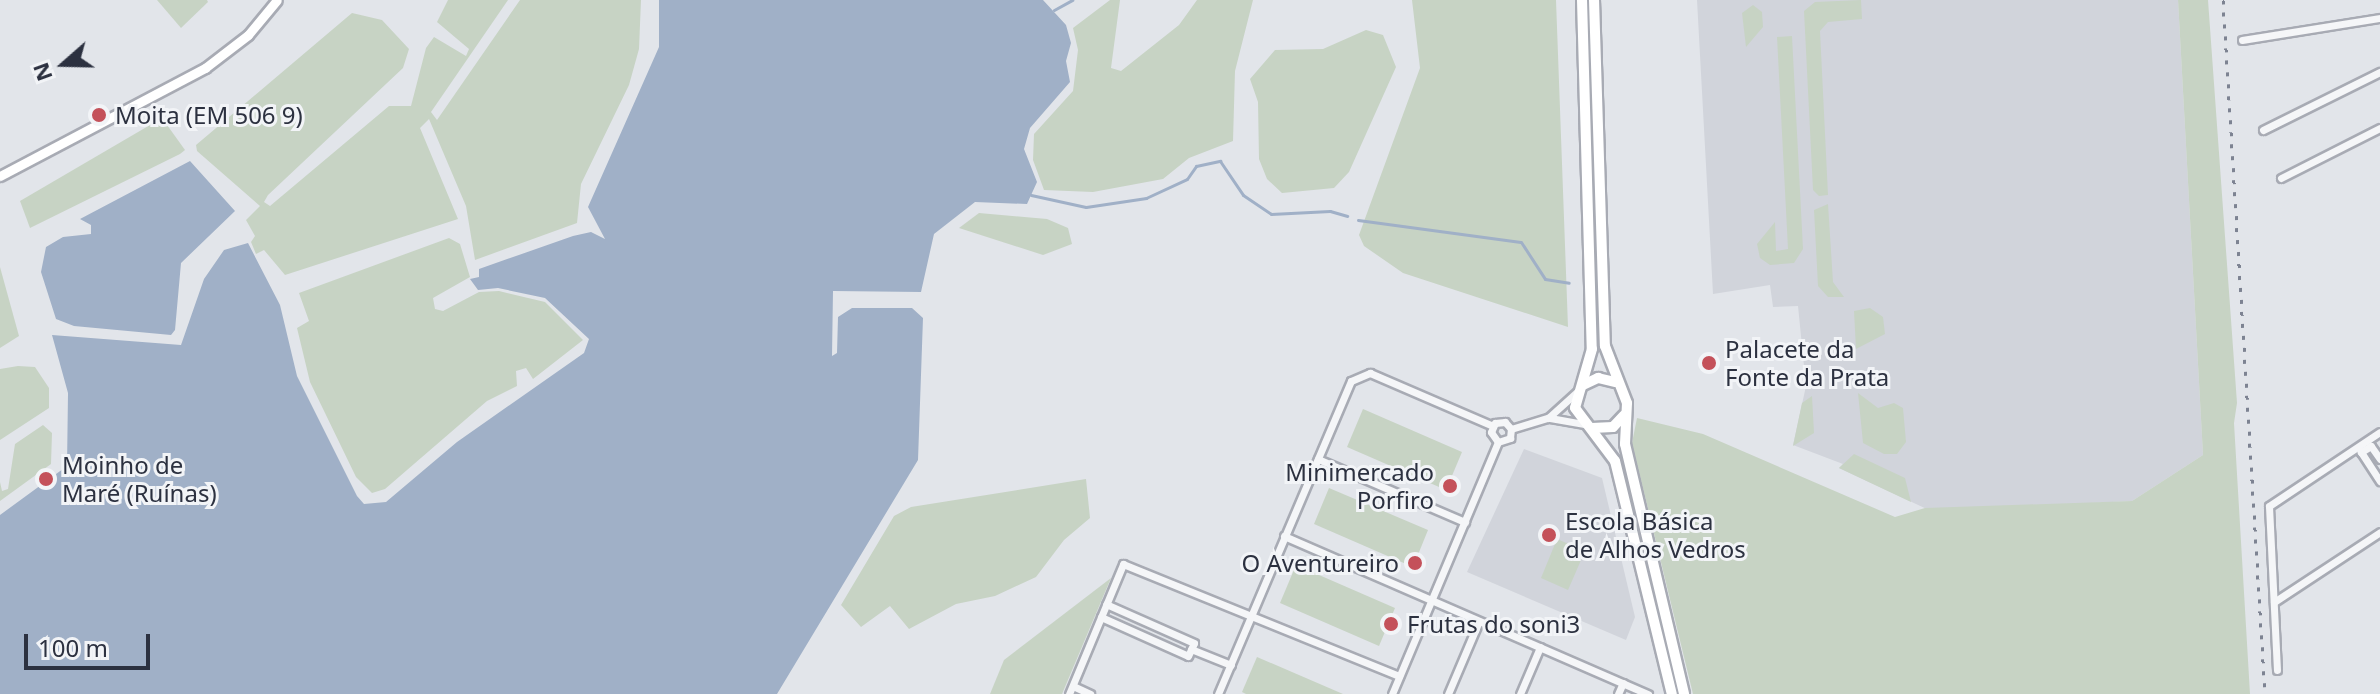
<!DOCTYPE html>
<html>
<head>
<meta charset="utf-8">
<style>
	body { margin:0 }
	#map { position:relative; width:2380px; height:694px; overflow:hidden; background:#e2e5ea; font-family:"Noto Sans",sans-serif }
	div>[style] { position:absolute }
	.built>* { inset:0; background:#d1d4db }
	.green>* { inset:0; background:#c7d3c4 }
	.water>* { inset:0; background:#a0b0c7 }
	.stream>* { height:3px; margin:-1.5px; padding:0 1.5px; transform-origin:1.5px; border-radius:1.5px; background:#a0b0c7 }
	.roads { filter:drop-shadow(2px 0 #a8abb4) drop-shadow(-2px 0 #a8abb4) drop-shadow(0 2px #a8abb4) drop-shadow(0 -2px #a8abb4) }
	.street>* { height:7px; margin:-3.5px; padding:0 3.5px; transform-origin:3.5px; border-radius:3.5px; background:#f5f6f8 }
	.secondary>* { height:9px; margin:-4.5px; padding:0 4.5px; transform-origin:4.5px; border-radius:4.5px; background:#fff }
	.primary>* { height:10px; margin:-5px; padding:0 5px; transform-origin:5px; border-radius:5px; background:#fff }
	.rail>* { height:3px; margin-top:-1.5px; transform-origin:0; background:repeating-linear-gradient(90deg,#7d8392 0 4px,transparent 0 12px) }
	.dots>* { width:22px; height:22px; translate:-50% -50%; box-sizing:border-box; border:4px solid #f2f4f7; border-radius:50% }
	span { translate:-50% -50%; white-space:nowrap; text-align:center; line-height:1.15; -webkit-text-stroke:6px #f2f4f7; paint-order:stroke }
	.poi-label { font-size:24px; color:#2c3140 }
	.left { translate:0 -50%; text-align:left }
	.right { translate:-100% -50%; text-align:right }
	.north { position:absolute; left:24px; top:24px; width:80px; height:80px; -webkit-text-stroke:6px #f2f4f7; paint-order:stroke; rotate:250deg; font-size:22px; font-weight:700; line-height:32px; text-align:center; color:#2c3140 }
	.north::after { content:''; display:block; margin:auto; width:28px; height:36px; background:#2c3140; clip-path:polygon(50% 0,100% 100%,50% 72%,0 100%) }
	.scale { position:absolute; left:24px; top:634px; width:126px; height:36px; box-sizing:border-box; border:4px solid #2c3140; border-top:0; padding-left:10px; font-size:24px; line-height:28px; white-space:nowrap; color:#2c3140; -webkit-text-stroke:6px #f2f4f7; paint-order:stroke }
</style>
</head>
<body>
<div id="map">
	<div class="built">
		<div style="clip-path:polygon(1697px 0,2178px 0,2203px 455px,2132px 501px,1931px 511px,1839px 468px,1843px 464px,1793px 445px,1806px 386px,1798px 306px,1773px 307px,1770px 285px,1713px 294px)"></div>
		<div style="clip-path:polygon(1524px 449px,1602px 478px,1635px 617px,1626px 640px,1467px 572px)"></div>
	</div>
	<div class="green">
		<div style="clip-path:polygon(157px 0,207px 0,208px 2px,181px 28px)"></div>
		<div style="clip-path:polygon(448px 0,508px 0,431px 112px,437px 120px,520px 0,641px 0,639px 49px,629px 85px,581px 184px,577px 223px,475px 260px,466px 206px,429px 119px,420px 128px,458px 219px,285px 275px,264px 250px,256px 254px,251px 242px,255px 236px,246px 220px,260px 206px,197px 151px,196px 145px,352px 13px,382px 20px,409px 49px,403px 68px,268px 195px,264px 202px,270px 206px,389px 106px,411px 106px,426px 48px,434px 37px,466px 56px,469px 49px,437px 22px)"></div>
		<div style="clip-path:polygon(1110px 0,1120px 0,1111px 68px,1121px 71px,1179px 25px,1197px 0,1253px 0,1235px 71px,1233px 141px,1189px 158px,1163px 179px,1093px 192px,1044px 190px,1033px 160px,1034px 134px,1073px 91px,1078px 50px,1073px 28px)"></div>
		<div style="clip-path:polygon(1412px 0,1556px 0,1568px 327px,1403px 273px,1364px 246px,1359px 235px,1420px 68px)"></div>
		<div style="clip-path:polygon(1861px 0,1862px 19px,1828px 22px,1820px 31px,1828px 195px,1819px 196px,1813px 190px,1804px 11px,1815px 2px)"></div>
		<div style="clip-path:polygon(2178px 0,2208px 0,2237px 403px,2234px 423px,2250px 694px,1693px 694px,1632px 443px,1637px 418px,1703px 434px,1895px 517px,1925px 508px,2132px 501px,2203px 455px)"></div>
		<div style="clip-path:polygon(1753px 5px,1762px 12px,1763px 27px,1746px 47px,1742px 13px)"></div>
		<div style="clip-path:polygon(1366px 30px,1383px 35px,1396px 67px,1349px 172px,1334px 188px,1282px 193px,1267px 179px,1259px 159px,1258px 102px,1250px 79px,1275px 50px,1323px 49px)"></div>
		<div style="clip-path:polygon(1792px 36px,1803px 249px,1794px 263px,1770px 265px,1760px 258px,1757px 244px,1775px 222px,1776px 251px,1788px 249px,1777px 37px)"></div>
		<div style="clip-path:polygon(162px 118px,185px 150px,180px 154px,30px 228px,20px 201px)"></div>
		<div style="clip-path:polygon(1828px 204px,1833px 282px,1844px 297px,1828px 297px,1818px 286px,1814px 210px)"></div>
		<div style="clip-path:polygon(979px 213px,1047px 219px,1068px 228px,1072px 244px,1043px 255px,959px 228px)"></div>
		<div style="clip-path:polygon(449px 238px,460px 244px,470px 277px,433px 298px,435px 309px,443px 311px,479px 292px,499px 291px,545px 302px,583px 340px,533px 379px,526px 368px,516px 371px,517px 386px,487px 401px,385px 489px,372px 493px,356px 477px,310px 382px,297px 328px,309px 321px,299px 293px)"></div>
		<div style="clip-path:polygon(0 267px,19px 336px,0 348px)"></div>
		<div style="clip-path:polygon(1870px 308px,1883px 317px,1885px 334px,1856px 349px,1854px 311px)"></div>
		<div style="clip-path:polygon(18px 366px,35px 367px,49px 388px,49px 408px,0 440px,0 369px)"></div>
		<div style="clip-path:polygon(1858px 393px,1878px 408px,1894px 403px,1903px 408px,1906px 442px,1897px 454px,1884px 454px,1863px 443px)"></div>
		<div style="clip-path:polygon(1812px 396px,1814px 433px,1793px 446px,1802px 403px)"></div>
		<div style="clip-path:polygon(1363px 409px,1462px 452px,1446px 490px,1347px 447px)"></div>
		<div style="clip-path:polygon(43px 425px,52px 433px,51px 464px,0 501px,0 482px,2px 491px,8px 489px,15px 444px)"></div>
		<div style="clip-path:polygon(1854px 454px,1905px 478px,1911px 502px,1839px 468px)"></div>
		<div style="clip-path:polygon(1086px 479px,1090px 518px,1064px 540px,1036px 577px,995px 596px,956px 604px,909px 629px,890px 606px,861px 627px,841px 605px,894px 516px,911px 507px)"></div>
		<div style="clip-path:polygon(1329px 488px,1428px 530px,1413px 567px,1314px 524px)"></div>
		<div style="clip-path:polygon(1557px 539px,1585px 551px,1568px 590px,1541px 578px)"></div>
		<div style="clip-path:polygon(1296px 565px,1395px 608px,1379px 646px,1280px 603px)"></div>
		<div style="clip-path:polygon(1111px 578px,1062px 694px,990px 694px,1004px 660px)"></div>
		<div style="clip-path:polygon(1257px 657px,1343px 694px,1246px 694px,1242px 692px)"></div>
	</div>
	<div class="water">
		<div style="clip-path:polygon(659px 0,1043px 0,1066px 25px,1071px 43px,1066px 61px,1070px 82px,1030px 128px,1024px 149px,1037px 182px,1027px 204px,975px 202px,934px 234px,921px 292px,833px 291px,832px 356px,837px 353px,838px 317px,852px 308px,912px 308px,923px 318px,918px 460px,777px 694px,0 694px,0 515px,67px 466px,68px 393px,52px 335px,181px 345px,204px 279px,224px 250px,248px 243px,280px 305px,297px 376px,357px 496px,364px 504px,386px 502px,457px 442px,584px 353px,589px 339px,545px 298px,498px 288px,478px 290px,470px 279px,479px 277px,479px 269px,573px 236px,591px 232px,605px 239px,588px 207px,659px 47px)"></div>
		<div style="clip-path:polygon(190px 161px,235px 211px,181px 263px,175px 330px,171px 335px,74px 326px,56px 319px,41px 272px,46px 247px,63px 237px,91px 234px,91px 225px,80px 219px)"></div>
	</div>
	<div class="stream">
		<div style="left:1054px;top:10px;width:21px;rotate:-29deg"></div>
		<div style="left:1031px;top:195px;width:56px;rotate:12.3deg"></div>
		<div style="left:1086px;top:207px;width:61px;rotate:-8.5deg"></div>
		<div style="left:1146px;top:198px;width:45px;rotate:-24.9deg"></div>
		<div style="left:1187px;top:179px;width:16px;rotate:-55deg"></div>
		<div style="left:1196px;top:166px;width:25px;rotate:-12deg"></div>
		<div style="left:1220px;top:161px;width:41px;rotate:55.9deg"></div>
		<div style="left:1243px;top:195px;width:34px;rotate:34deg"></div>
		<div style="left:1271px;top:214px;width:59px;rotate:-2.9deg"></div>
		<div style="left:1330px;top:211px;width:18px;rotate:16deg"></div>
		<div style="left:1358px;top:220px;width:164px;rotate:7.7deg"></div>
		<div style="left:1521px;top:242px;width:44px;rotate:57deg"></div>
		<div style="left:1545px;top:279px;width:24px;rotate:9deg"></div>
	</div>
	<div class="roads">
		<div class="street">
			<div style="left:2242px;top:40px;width:140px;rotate:-9.1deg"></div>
			<div style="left:2263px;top:130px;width:131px;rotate:-26.4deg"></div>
			<div style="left:2281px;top:178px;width:111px;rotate:-26.8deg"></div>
			<div style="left:1550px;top:418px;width:35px;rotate:10deg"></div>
			<div style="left:1511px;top:429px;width:39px;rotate:-17deg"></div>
			<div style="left:1548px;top:418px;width:39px;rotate:-42deg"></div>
			<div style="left:1498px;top:442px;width:12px;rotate:-125deg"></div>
			<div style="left:1491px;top:432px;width:10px;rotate:-66deg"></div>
			<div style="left:1495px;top:423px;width:10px;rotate:-6deg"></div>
			<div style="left:1505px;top:422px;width:9px;rotate:49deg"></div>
			<div style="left:1498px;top:442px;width:13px;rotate:-18deg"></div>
			<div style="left:1510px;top:438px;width:9px;rotate:-84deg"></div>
			<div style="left:1318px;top:459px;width:160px;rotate:23.2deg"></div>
			<div style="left:2380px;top:459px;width:16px;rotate:-125deg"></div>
			<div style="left:2371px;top:446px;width:12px;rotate:149deg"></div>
			<div style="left:2361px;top:452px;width:35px;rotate:57deg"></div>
			<div style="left:1284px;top:536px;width:397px;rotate:23.5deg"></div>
			<div style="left:2274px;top:602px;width:127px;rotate:-33.4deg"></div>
			<div style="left:1101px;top:617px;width:95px;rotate:24.1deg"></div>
			<div style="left:1188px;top:656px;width:14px;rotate:-65deg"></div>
			<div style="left:1194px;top:643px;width:96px;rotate:-156.1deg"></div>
			<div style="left:1191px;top:649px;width:43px;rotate:21.8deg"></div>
			<div style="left:2277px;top:670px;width:164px;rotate:-92.8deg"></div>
			<div style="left:2269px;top:506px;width:133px;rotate:-33.7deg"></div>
			<div style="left:1073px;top:686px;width:19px;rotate:25deg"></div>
			<div style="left:1069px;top:694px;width:141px;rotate:-67.4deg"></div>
			<div style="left:1123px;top:564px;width:298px;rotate:22.1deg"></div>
			<div style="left:1218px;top:694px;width:340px;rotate:-67deg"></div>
			<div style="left:1351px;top:381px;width:21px;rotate:-23deg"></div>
			<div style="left:1370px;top:373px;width:134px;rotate:23.3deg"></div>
			<div style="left:1392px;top:694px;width:273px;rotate:-67.2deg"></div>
			<div style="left:1448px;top:694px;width:79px;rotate:-67deg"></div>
			<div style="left:1520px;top:694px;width:51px;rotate:-66.9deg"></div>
			<div style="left:1618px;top:694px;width:12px;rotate:-66deg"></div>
		</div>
		<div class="secondary">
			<div style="left:0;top:176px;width:232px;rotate:-27.8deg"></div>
			<div style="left:205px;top:68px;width:54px;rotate:-37.5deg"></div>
			<div style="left:248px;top:35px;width:45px;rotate:-50.4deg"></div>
		</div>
		<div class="primary">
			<div style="left:1582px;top:0;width:349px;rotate:88.4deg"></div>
			<div style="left:1592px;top:349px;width:61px;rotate:106.1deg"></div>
			<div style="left:1575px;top:408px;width:66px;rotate:53deg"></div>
			<div style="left:1615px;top:461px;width:240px;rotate:76.3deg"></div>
			<div style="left:1594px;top:0;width:346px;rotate:88.2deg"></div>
			<div style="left:1605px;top:346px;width:61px;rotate:68.9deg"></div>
			<div style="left:1627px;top:403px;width:41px;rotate:92.8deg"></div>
			<div style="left:1625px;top:444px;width:257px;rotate:76.7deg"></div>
			<div style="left:1583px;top:385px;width:17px;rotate:-25deg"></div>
			<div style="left:1598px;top:378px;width:18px;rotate:13deg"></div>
			<div style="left:1592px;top:428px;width:21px;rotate:-3deg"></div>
			<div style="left:1613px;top:427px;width:16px;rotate:-47deg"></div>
		</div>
	</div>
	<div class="rail">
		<div style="left:2223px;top:0;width:695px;rotate:86.54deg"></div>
	</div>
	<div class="dots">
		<div style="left:99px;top:115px;background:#c4515a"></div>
		<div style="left:1709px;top:363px;background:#c4515a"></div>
		<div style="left:46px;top:479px;background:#c4515a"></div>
		<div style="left:1450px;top:486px;background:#c4515a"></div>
		<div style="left:1549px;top:535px;background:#c4515a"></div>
		<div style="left:1415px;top:563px;background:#c4515a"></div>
		<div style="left:1391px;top:624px;background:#c4515a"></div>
	</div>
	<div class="poi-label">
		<span class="left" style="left:115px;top:115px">Moita (EM 506 9)</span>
		<span class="left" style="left:1725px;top:363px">Palacete da<br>Fonte da Prata</span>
		<span class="left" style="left:62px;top:479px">Moinho de<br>Maré (Ruínas)</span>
		<span class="right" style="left:1434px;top:486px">Minimercado<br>Porfiro</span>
		<span class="left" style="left:1565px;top:535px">Escola Básica<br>de Alhos Vedros</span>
		<span class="right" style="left:1399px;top:563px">O Aventureiro</span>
		<span class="left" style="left:1407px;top:624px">Frutas do soni3</span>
	</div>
	<div class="north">N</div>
	<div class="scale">100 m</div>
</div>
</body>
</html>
